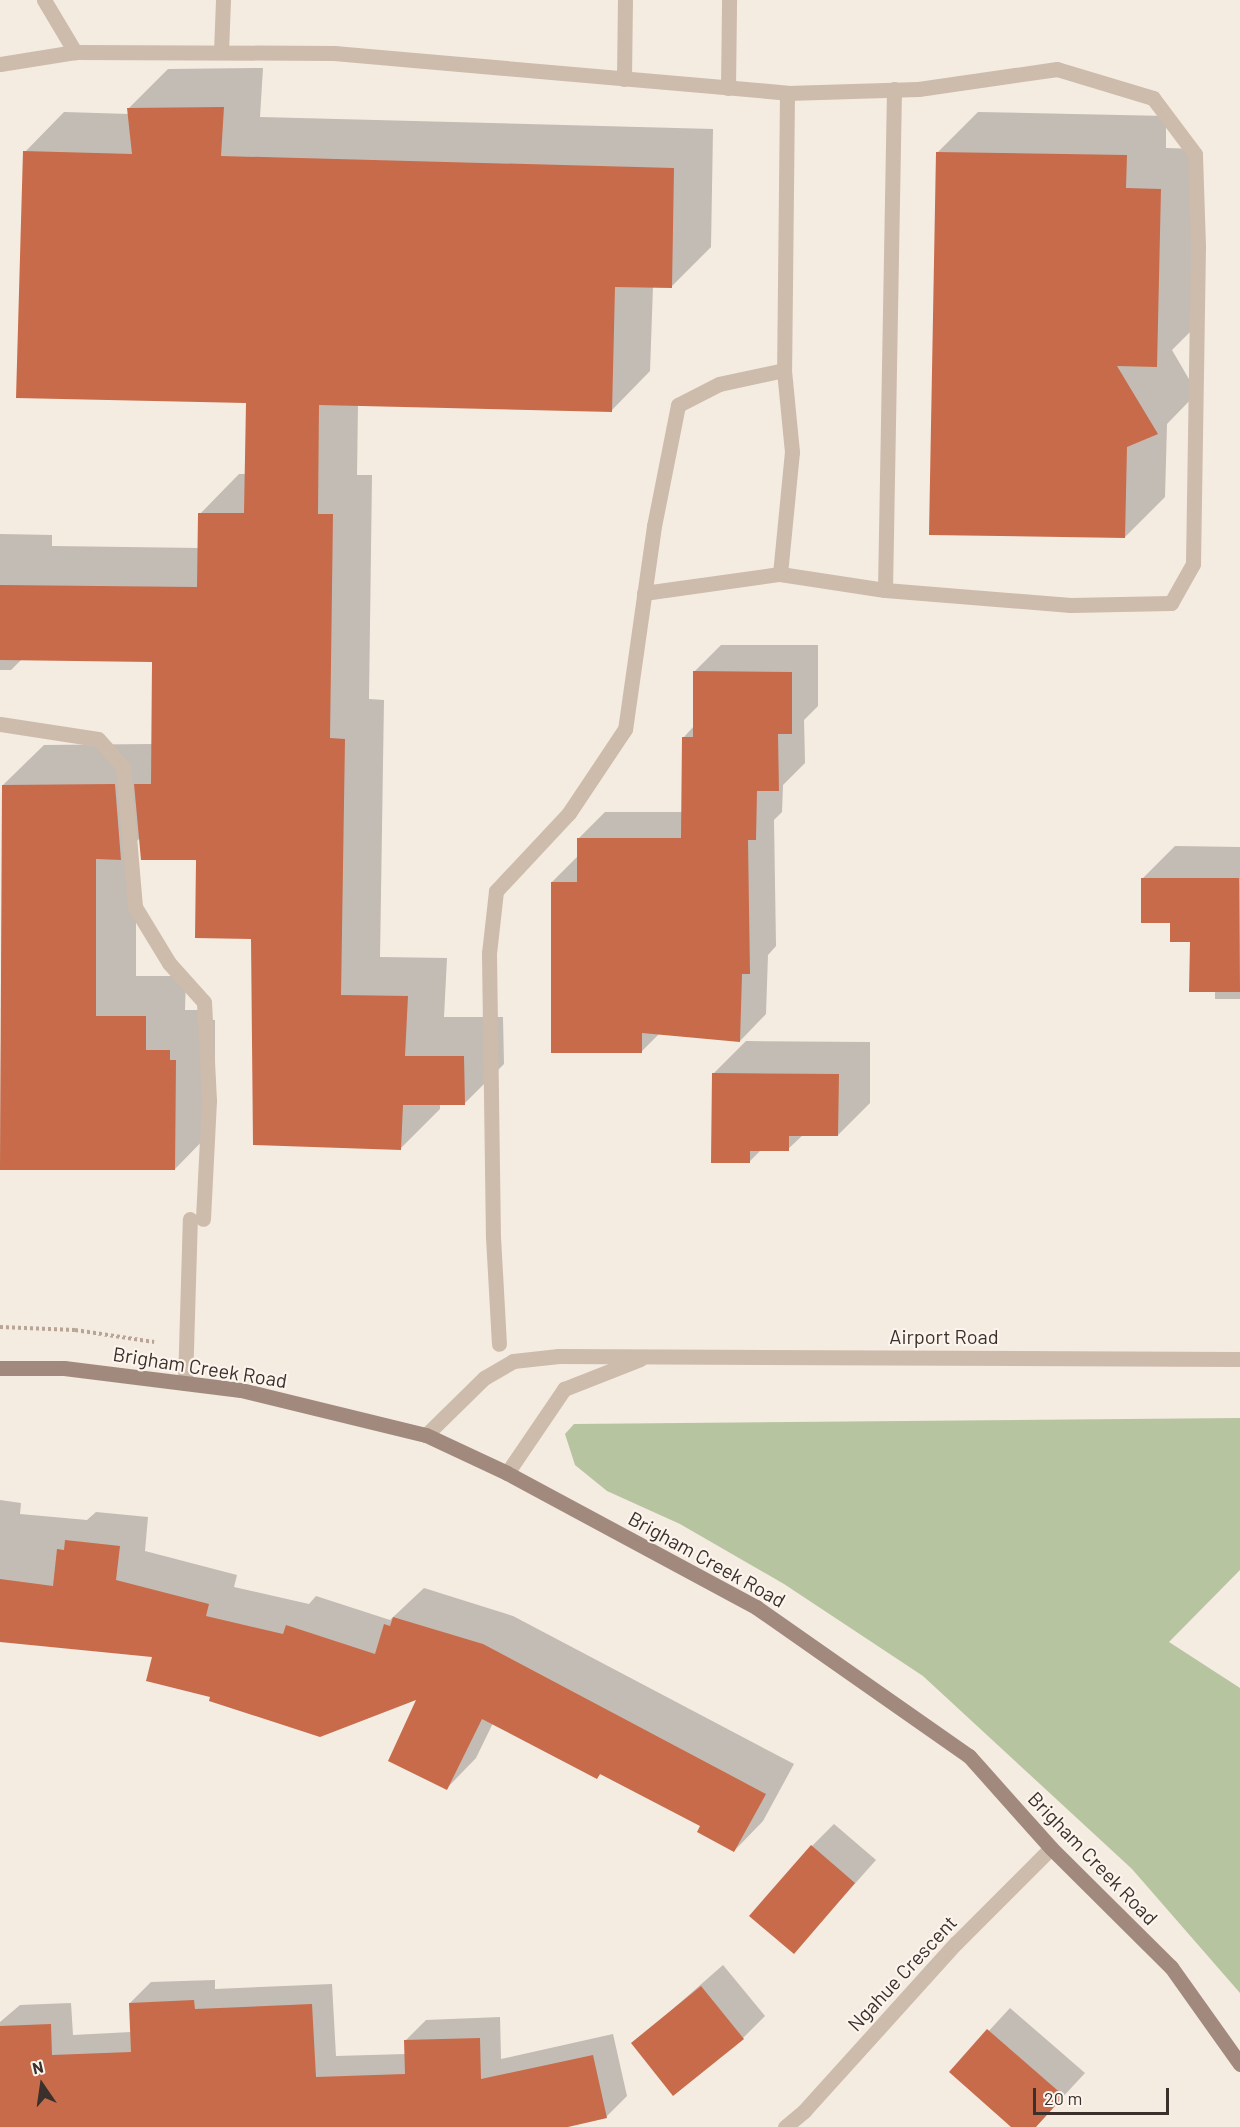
<!DOCTYPE html>
<html>
<head>
<meta charset="utf-8">
<style>
	body { margin:0 }
	#map { position:relative; width:1240px; height:2127px; overflow:hidden; background:#f4ebe1; font-family:Barlow,sans-serif }
	div>[style] { position:absolute }
	.green>* { inset:0; background:#b7c4a0 }
	.shadow>* { inset:0; background:#0003 }
	.building>* { inset:0; background:#c86b4a }
	.path>* { height:4px; margin-top:-2px; transform-origin:0; background:repeating-linear-gradient(90deg,#b9a596 0 3px,transparent 0 6px) }
	.lane>* { height:15px; margin:-7.5px; padding:0 7.5px; transform-origin:7.5px; border-radius:7.5px; background:#cdbbac }
	.street>* { height:15px; margin:-7.5px; padding:0 7.5px; transform-origin:7.5px; border-radius:7.5px; background:#cdbbac }
	.secondary>* { height:15px; margin:-7.5px; padding:0 7.5px; transform-origin:7.5px; border-radius:7.5px; background:#a18a7d }
	span { translate:-50% -50%; white-space:nowrap; text-align:center; line-height:1.15; -webkit-text-stroke:4.5px #fbf5ee; paint-order:stroke }
	.street-label { font-size:20px; color:#3b302b }
	.north { position:absolute; left:12px; top:2055px; width:60px; height:60px; -webkit-text-stroke:4px #fbf5ee; paint-order:stroke; rotate:347deg; font-size:16px; font-weight:700; line-height:24px; text-align:center; color:#3b302b }
	.north::after { content:''; display:block; margin:auto; width:21px; height:27px; background:#3b302b; clip-path:polygon(50% 0,100% 100%,50% 72%,0 100%) }
	.scale { position:absolute; left:1033px; top:2088px; width:136px; height:27px; box-sizing:border-box; border:3px solid #3b302b; border-top:0; padding-left:8px; font-size:18px; line-height:21px; white-space:nowrap; color:#3b302b; -webkit-text-stroke:4px #fbf5ee; paint-order:stroke }
</style>
</head>
<body>
<div id="map">
	<div class="green">
		<div style="clip-path:polygon(1240px 1418px,1240px 1570px,1169px 1642px,1240px 1688px,1240px 1993px,1132px 1869px,923px 1676px,784px 1584px,680px 1524px,607px 1491px,575px 1465px,565px 1434px,574px 1424px)"></div>
	</div>
	<div class="shadow">
		<div style="clip-path:polygon(263px 68px,260px 117px,713px 129px,711px 247px,671px 287px,653px 286px,650px 371px,611px 411px,358px 404px,357px 475px,372px 475px,369px 699px,384px 700px,380px 957px,447px 958px,444px 1017px,503px 1017px,504px 1064px,465px 1103px,440px 1103px,440px 1109px,401px 1148px,197px 858px,140px 838px,136px 842px,136px 976px,186px 976px,185px 1010px,210px 1010px,210px 1020px,215px 1020px,215px 1128px,175px 1169px,0 1168px,3px 785px,44px 745px,153px 744px,154px 661px,22px 659px,11px 670px,0 670px,0 534px,52px 535px,52px 546px,199px 548px,200px 514px,239px 474px,246px 474px,247px 401px,25px 152px,64px 112px,130px 114px,129px 108px,168px 69px)"></div>
		<div style="clip-path:polygon(978px 112px,1166px 116px,1166px 148px,1200px 149px,1197px 325px,1172px 350px,1197px 393px,1167px 424px,1165px 497px,1125px 537px,938px 152px)"></div>
		<div style="clip-path:polygon(721px 645px,818px 645px,818px 706px,804px 720px,805px 763px,783px 785px,782px 812px,774px 820px,776px 946px,768px 955px,766px 1014px,740px 1041px,659px 1034px,641px 1052px,552px 882px,578px 856px,578px 839px,605px 812px,683px 812px,684px 737px,694px 726px,694px 672px)"></div>
		<div style="clip-path:polygon(1175px 846px,1240px 847px,1240px 999px,1215px 999px,1215px 990px,1191px 941px,1172px 922px,1143px 878px)"></div>
		<div style="clip-path:polygon(746px 1041px,870px 1042px,870px 1103px,838px 1135px,803px 1135px,788px 1149px,762px 1149px,749px 1162px,714px 1073px)"></div>
		<div style="clip-path:polygon(0 1500px,21px 1503px,20px 1514px,87px 1520px,96px 1512px,148px 1517px,145px 1551px,237px 1575px,234px 1587px,309px 1604px,316px 1596px,390px 1620px,424px 1588px,513px 1616px,794px 1764px,763px 1821px,734px 1851px,702px 1826px,602px 1773px,597px 1777px,493px 1723px,476px 1758px,447px 1788px,419px 1698px,212px 1696px,153px 1656px,0 1615px)"></div>
		<div style="clip-path:polygon(834px 1824px,876px 1860px,794px 1952px,812px 1846px)"></div>
		<div style="clip-path:polygon(723px 1965px,765px 2016px,743px 2038px,633px 2044px)"></div>
		<div style="clip-path:polygon(215px 1980px,215px 1989px,332px 1984px,336px 2056px,406px 2054px,405px 2041px,426px 2020px,500px 2017px,501px 2059px,613px 2034px,627px 2096px,606px 2117px,561px 2127px,0 2127px,0 2022px,20px 2005px,71px 2003px,73px 2035px,131px 2032px,130px 2003px,151px 1982px)"></div>
		<div style="clip-path:polygon(1010px 2008px,1085px 2073px,1035px 2127px,1013px 2127px,951px 2072px)"></div>
	</div>
	<div class="building">
		<div style="clip-path:polygon(224px 107px,221px 156px,674px 168px,672px 288px,615px 287px,612px 412px,319px 405px,318px 514px,333px 514px,330px 738px,345px 739px,341px 995px,408px 996px,405px 1056px,464px 1056px,465px 1105px,403px 1105px,401px 1150px,253px 1145px,251px 939px,195px 938px,196px 860px,141px 860px,134px 784px,151px 784px,152px 662px,0 660px,0 585px,197px 587px,198px 513px,244px 513px,246px 403px,16px 398px,23px 151px,132px 154px,127px 108px)"></div>
		<div style="clip-path:polygon(936px 152px,1127px 155px,1126px 188px,1161px 189px,1157px 367px,1117px 366px,1158px 434px,1127px 447px,1125px 538px,929px 535px)"></div>
		<div style="clip-path:polygon(693px 671px,792px 672px,792px 734px,778px 734px,779px 791px,757px 791px,756px 840px,748px 840px,750px 974px,742px 974px,740px 1042px,642px 1033px,642px 1053px,551px 1053px,551px 882px,577px 882px,577px 838px,681px 838px,682px 737px,693px 737px)"></div>
		<div style="clip-path:polygon(115px 784px,121px 860px,96px 859px,96px 1016px,146px 1016px,146px 1050px,170px 1050px,170px 1060px,176px 1060px,175px 1170px,0 1170px,2px 785px)"></div>
		<div style="clip-path:polygon(1141px 878px,1239px 878px,1240px 992px,1189px 992px,1190px 942px,1170px 942px,1170px 923px,1141px 923px)"></div>
		<div style="clip-path:polygon(712px 1073px,839px 1074px,838px 1136px,789px 1136px,789px 1151px,750px 1151px,750px 1163px,711px 1163px)"></div>
		<div style="clip-path:polygon(65px 1540px,120px 1546px,116px 1580px,209px 1604px,206px 1616px,283px 1634px,286px 1625px,375px 1654px,384px 1624px,390px 1626px,393px 1617px,483px 1644px,766px 1794px,734px 1852px,697px 1832px,700px 1826px,600px 1774px,597px 1779px,482px 1719px,447px 1790px,388px 1761px,416px 1700px,320px 1737px,209px 1701px,210px 1697px,146px 1681px,152px 1657px,0 1642px,0 1579px,53px 1586px,57px 1549px,64px 1550px)"></div>
		<div style="clip-path:polygon(811px 1845px,855px 1883px,794px 1954px,749px 1916px)"></div>
		<div style="clip-path:polygon(701px 1986px,744px 2039px,673px 2096px,631px 2043px)"></div>
		<div style="clip-path:polygon(194px 2000px,195px 2009px,312px 2004px,316px 2077px,405px 2074px,404px 2040px,480px 2038px,481px 2079px,593px 2055px,607px 2118px,568px 2127px,0 2127px,0 2026px,51px 2024px,52px 2055px,131px 2052px,129px 2003px)"></div>
		<div style="clip-path:polygon(987px 2029px,1064px 2096px,1036px 2127px,1011px 2127px,949px 2072px)"></div>
	</div>
	<div class="path">
		<div style="left:0;top:1327px;width:75px;rotate:2.3deg"></div>
		<div style="left:75px;top:1330px;width:80px;rotate:8.6deg"></div>
	</div>
	<div class="lane">
		<div style="left:44px;top:0;width:61px;rotate:59.2deg"></div>
		<div style="left:221px;top:52px;width:52px;rotate:-87.8deg"></div>
		<div style="left:0;top:64px;width:76px;rotate:-9.1deg"></div>
		<div style="left:75px;top:52px;width:259px;rotate:0.2deg"></div>
		<div style="left:334px;top:53px;width:455px;rotate:5deg"></div>
		<div style="left:787px;top:93px;width:277px;rotate:90.6deg"></div>
		<div style="left:784px;top:370px;width:66px;rotate:167.8deg"></div>
		<div style="left:719px;top:384px;width:46px;rotate:152.9deg"></div>
		<div style="left:678px;top:405px;width:123px;rotate:101.2deg"></div>
		<div style="left:654px;top:526px;width:205px;rotate:98.1deg"></div>
		<div style="left:625px;top:729px;width:101px;rotate:123.7deg"></div>
		<div style="left:569px;top:813px;width:107px;rotate:133.1deg"></div>
		<div style="left:496px;top:891px;width:62px;rotate:96.4deg"></div>
		<div style="left:489px;top:953px;width:284px;rotate:89.2deg"></div>
		<div style="left:493px;top:1237px;width:107px;rotate:86.8deg"></div>
		<div style="left:624px;top:79px;width:79px;rotate:-89.3deg"></div>
		<div style="left:728px;top:88px;width:88px;rotate:-89.3deg"></div>
		<div style="left:780px;top:574px;width:106px;rotate:8.7deg"></div>
		<div style="left:885px;top:590px;width:186px;rotate:4.6deg"></div>
		<div style="left:1070px;top:605px;width:101px;rotate:-1.1deg"></div>
		<div style="left:1171px;top:603px;width:45px;rotate:-60.6deg"></div>
		<div style="left:1193px;top:564px;width:318px;rotate:-89.1deg"></div>
		<div style="left:1198px;top:246px;width:92px;rotate:-91.9deg"></div>
		<div style="left:1195px;top:154px;width:70px;rotate:-126.9deg"></div>
		<div style="left:1153px;top:98px;width:100px;rotate:-163.2deg"></div>
		<div style="left:1057px;top:69px;width:140px;rotate:171.8deg"></div>
		<div style="left:918px;top:89px;width:131px;rotate:178.3deg"></div>
		<div style="left:885px;top:590px;width:501px;rotate:-88.97deg"></div>
		<div style="left:644px;top:593px;width:137px;rotate:-8deg"></div>
		<div style="left:780px;top:574px;width:123px;rotate:-84.4deg"></div>
		<div style="left:792px;top:452px;width:82px;rotate:-95.6deg"></div>
		<div style="left:0;top:724px;width:99px;rotate:8.7deg"></div>
		<div style="left:98px;top:739px;width:38px;rotate:48deg"></div>
		<div style="left:123px;top:767px;width:141px;rotate:85.1deg"></div>
		<div style="left:135px;top:907px;width:66px;rotate:58.7deg"></div>
		<div style="left:169px;top:963px;width:52px;rotate:48.1deg"></div>
		<div style="left:204px;top:1002px;width:98px;rotate:87.1deg"></div>
		<div style="left:209px;top:1100px;width:119px;rotate:92.9deg"></div>
		<div style="left:185px;top:1383px;width:164px;rotate:-88.3deg"></div>
	</div>
	<div class="street">
		<div style="left:426px;top:1435px;width:81px;rotate:-44.5deg"></div>
		<div style="left:484px;top:1378px;width:34px;rotate:-30deg"></div>
		<div style="left:513px;top:1361px;width:46px;rotate:-6.2deg"></div>
		<div style="left:559px;top:1356px;width:681px;rotate:0.25deg"></div>
		<div style="left:507px;top:1473px;width:102px;rotate:-55.8deg"></div>
		<div style="left:564px;top:1389px;width:82px;rotate:-21.5deg"></div>
		<div style="left:785px;top:2127px;width:25px;rotate:-40deg"></div>
		<div style="left:804px;top:2111px;width:227px;rotate:-47.9deg"></div>
		<div style="left:956px;top:1943px;width:134px;rotate:-45deg"></div>
	</div>
	<div class="secondary">
		<div style="left:0;top:1368px;width:64px"></div>
		<div style="left:64px;top:1368px;width:178px;rotate:7.1deg"></div>
		<div style="left:241px;top:1390px;width:190px;rotate:13.7deg"></div>
		<div style="left:426px;top:1435px;width:89px;rotate:25.1deg"></div>
		<div style="left:507px;top:1473px;width:283px;rotate:28.3deg"></div>
		<div style="left:756px;top:1607px;width:260px;rotate:35deg"></div>
		<div style="left:969px;top:1756px;width:123px;rotate:48.3deg"></div>
		<div style="left:1051px;top:1848px;width:169px;rotate:44.8deg"></div>
		<div style="left:1171px;top:1967px;width:119px;rotate:54.6deg"></div>
	</div>
	<div class="street-label">
		<span style="left:944px;top:1336px">Airport Road</span>
		<span style="left:200px;top:1367px;rotate:9deg">Brigham Creek Road</span>
		<span style="left:707px;top:1559px;rotate:29deg">Brigham Creek Road</span>
		<span style="left:1093px;top:1858px;rotate:46deg">Brigham Creek Road</span>
		<span style="left:902px;top:1973px;rotate:-47deg">Ngahue Crescent</span>
	</div>
	<div class="north">N</div>
	<div class="scale">20 m</div>
</div>
</body>
</html>
